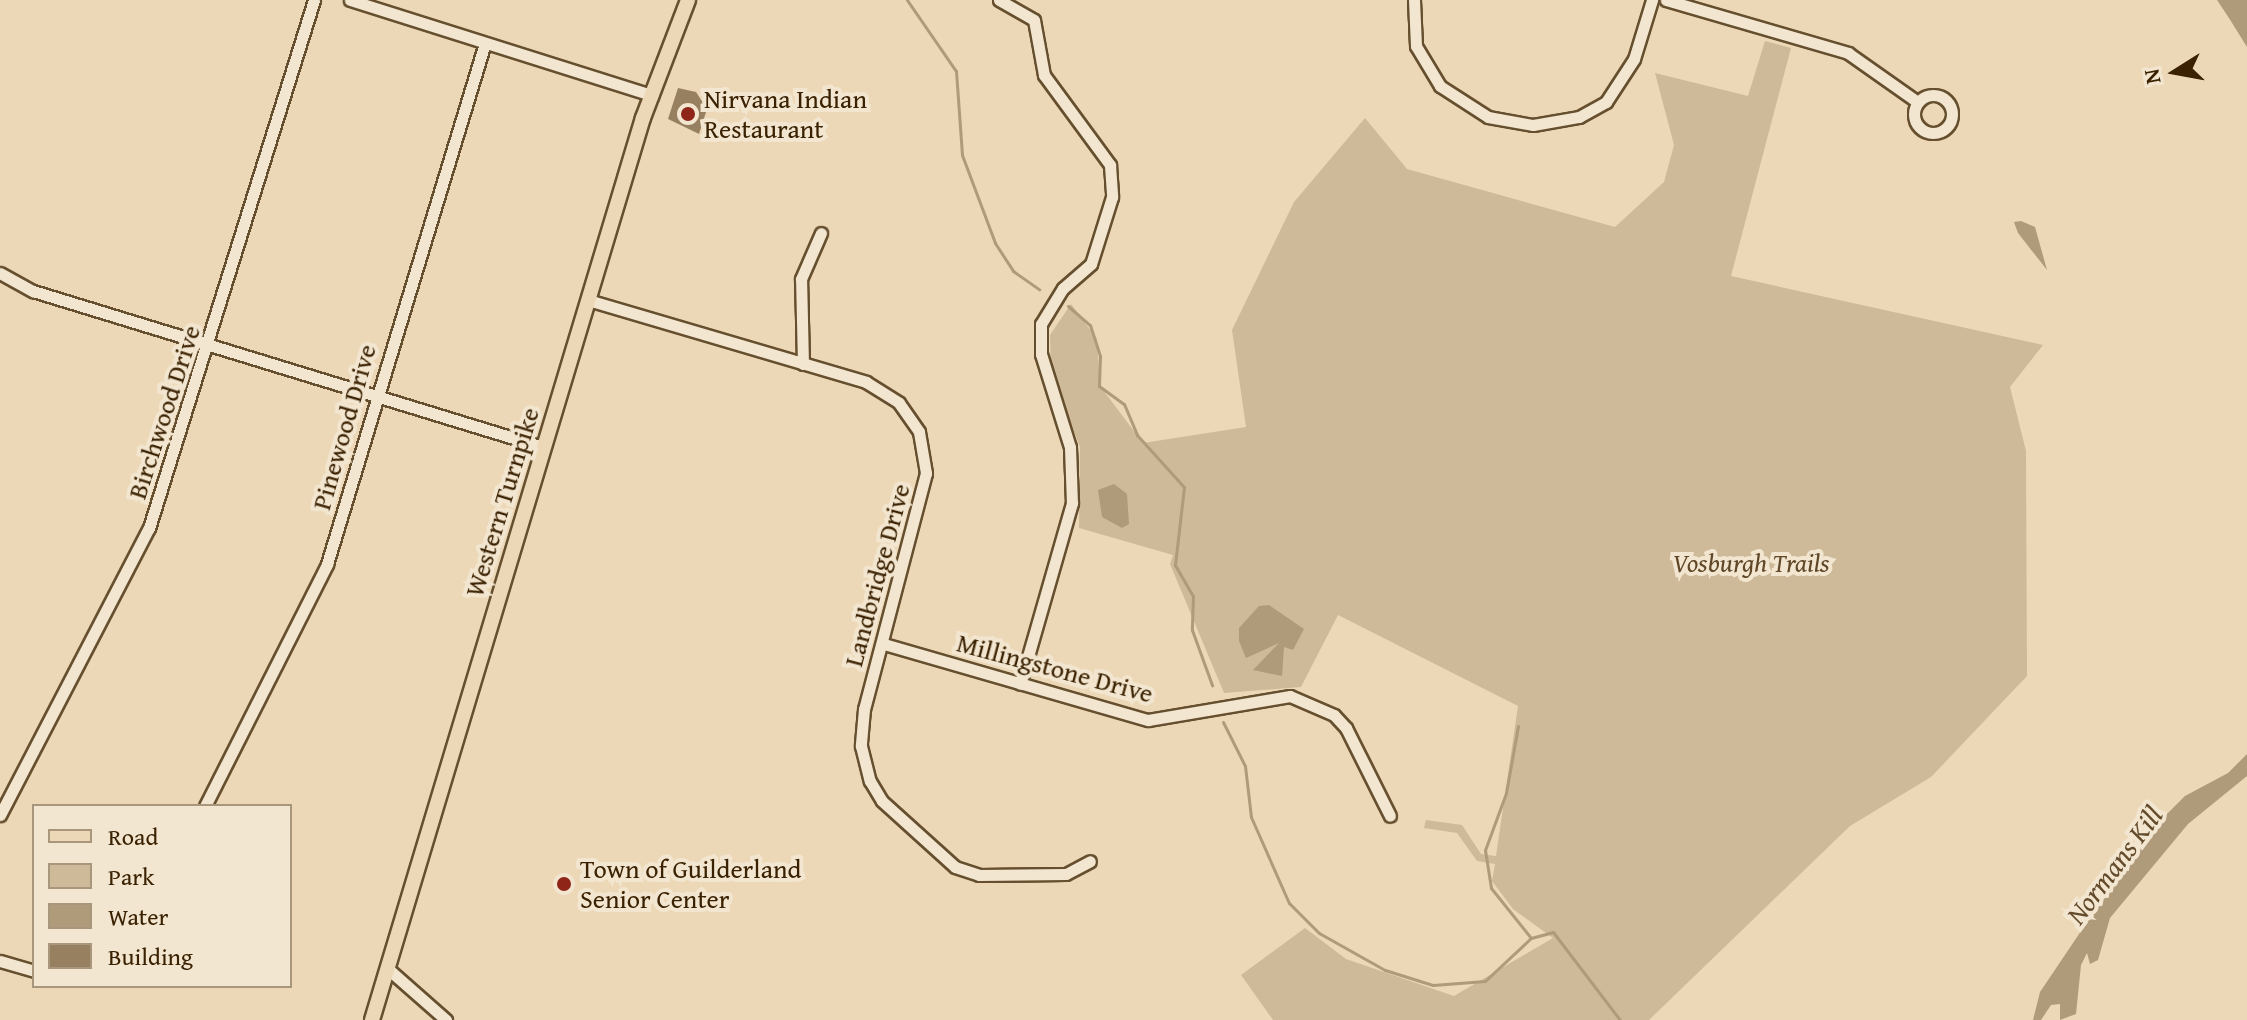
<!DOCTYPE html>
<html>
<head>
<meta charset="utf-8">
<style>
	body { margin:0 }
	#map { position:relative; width:2247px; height:1020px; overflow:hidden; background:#ecd8b7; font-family:"Gentium Book Plus",serif }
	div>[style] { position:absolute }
	.green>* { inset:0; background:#ceb998 }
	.water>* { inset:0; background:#af9a79 }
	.stream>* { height:3px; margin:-1.5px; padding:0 1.5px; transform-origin:1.5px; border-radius:1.5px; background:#af9a79 }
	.building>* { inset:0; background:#978060 }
	.roads { filter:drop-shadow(2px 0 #664f2e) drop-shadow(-2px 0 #664f2e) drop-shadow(0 2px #664f2e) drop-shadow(0 -2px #664f2e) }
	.minor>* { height:11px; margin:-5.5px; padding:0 5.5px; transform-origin:5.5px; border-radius:5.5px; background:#f3e6d0 }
	.minor>.ring { margin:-5.5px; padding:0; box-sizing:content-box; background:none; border:11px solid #f3e6d0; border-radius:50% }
	.major>* { height:14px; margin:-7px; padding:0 7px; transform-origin:7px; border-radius:7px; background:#ecd8b7 }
	.dots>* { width:22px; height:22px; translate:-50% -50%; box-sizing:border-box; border:4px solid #f3e6d0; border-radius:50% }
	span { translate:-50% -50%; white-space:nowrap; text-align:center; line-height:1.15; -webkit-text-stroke:8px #f3e6d0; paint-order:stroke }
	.poi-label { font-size:26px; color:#3a2101 }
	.left { translate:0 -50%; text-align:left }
	.street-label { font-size:26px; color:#3a2101 }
	.park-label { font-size:26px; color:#5f4727; font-style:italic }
	.water-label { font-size:28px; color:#634b2b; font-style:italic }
	.legend { position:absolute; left:32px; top:804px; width:260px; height:184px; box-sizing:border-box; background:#f3e6d0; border:2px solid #a9977d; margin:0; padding:10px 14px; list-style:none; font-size:24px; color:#3a2101 }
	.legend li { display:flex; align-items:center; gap:16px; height:40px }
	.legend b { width:40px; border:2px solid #a9977d }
	.north { position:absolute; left:2135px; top:32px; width:80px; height:80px; -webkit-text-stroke:6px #f3e6d0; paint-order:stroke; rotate:259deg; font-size:22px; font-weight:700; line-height:32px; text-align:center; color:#3a2101 }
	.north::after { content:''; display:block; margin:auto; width:28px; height:36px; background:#3a2101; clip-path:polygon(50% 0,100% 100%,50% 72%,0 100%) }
</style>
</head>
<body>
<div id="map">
	<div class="green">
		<div style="clip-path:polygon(1765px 41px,1791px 48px,1731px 276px,2043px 345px,2010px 387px,2026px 451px,2027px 676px,1931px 777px,1850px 826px,1649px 1020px,1273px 1020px,1241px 975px,1305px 928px,1346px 959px,1454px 996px,1553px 938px,1513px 909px,1492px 881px,1495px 864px,1477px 861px,1457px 833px,1424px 828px,1426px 820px,1462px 825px,1481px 854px,1496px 856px,1518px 706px,1338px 615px,1301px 687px,1224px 693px,1170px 564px,1173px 555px,1079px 528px,1080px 447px,1051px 371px,1050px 335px,1071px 304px,1097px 339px,1100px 386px,1143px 443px,1246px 427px,1232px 330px,1294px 202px,1365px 118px,1407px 169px,1615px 227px,1664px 182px,1674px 145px,1655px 73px,1748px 96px)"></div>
	</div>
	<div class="water">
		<div style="clip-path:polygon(2217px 0,2247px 0,2247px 47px,2229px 18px)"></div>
		<div style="clip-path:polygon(2021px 221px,2035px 227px,2047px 270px,2018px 233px,2014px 222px)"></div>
		<div style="clip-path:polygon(1114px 484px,1127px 494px,1129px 524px,1122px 528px,1102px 517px,1098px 490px)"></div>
		<div style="clip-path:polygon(1269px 605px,1304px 629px,1293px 650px,1284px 647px,1282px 676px,1253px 670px,1279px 643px,1246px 658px,1239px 641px,1239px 628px,1259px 606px)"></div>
		<div style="clip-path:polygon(2247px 754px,2247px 776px,2188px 824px,2110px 918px,2098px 960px,2090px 964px,2087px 953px,2081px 965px,2076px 1014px,2060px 1020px,2060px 1004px,2051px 1005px,2041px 1020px,2033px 1020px,2040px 992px,2145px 836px,2185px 796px,2228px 773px)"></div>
	</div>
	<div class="stream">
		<div style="left:907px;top:0;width:86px;rotate:55.4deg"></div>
		<div style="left:956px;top:71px;width:84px;rotate:85.9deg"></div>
		<div style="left:962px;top:155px;width:94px;rotate:69.4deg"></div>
		<div style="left:995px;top:243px;width:33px;rotate:57deg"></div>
		<div style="left:1013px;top:271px;width:32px;rotate:35deg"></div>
		<div style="left:1068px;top:306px;width:29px;rotate:41deg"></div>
		<div style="left:1090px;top:325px;width:33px;rotate:72deg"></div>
		<div style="left:1100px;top:356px;width:30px;rotate:92deg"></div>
		<div style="left:1099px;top:386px;width:31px;rotate:36deg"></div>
		<div style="left:1124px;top:404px;width:34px;rotate:67deg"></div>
		<div style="left:1137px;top:435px;width:70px;rotate:47.9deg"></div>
		<div style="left:1184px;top:487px;width:79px;rotate:96.6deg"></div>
		<div style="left:1175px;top:565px;width:36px;rotate:60deg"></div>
		<div style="left:1193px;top:596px;width:34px;rotate:92deg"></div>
		<div style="left:1192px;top:630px;width:59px;rotate:70deg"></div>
		<div style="left:1223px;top:722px;width:49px;rotate:63.4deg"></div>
		<div style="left:1245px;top:766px;width:51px;rotate:83.3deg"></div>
		<div style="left:1251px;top:817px;width:94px;rotate:66.2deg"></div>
		<div style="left:1289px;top:903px;width:42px;rotate:45deg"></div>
		<div style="left:1319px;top:933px;width:76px;rotate:29.3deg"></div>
		<div style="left:1385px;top:970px;width:50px;rotate:17.4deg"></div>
		<div style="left:1433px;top:985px;width:52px;rotate:-4.4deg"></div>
		<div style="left:1485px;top:981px;width:63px;rotate:-43.1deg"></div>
		<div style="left:1518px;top:726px;width:68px;rotate:100.2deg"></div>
		<div style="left:1506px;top:793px;width:61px;rotate:110.2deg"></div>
		<div style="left:1485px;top:850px;width:38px;rotate:81deg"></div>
		<div style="left:1491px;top:888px;width:64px;rotate:51.3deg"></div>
		<div style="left:1531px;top:938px;width:23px;rotate:-15deg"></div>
		<div style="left:1553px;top:932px;width:111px;rotate:52.7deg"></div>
	</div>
	<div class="building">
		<div style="clip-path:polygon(678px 88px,696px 92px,707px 109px,699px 134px,668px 119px)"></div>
	</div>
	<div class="roads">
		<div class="minor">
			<div style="left:350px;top:0;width:317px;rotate:17.5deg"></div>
			<div style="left:999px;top:0;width:40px;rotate:29.7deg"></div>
			<div style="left:1034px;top:20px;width:56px;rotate:79.7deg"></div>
			<div style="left:1044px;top:75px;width:112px;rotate:53.7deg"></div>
			<div style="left:1110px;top:165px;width:32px;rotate:86deg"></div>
			<div style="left:1112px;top:197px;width:70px;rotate:107.4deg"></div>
			<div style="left:1091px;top:264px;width:37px;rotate:139deg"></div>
			<div style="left:1063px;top:288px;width:42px;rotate:121.4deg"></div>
			<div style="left:1041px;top:324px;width:30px;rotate:90deg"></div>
			<div style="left:1041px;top:354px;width:97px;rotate:72.7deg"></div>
			<div style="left:1070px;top:447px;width:56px;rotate:88deg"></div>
			<div style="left:1072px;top:503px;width:188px;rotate:106deg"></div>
			<div style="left:1414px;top:0;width:46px;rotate:87.5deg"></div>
			<div style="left:1416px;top:46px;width:47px;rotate:59deg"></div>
			<div style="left:1440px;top:86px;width:57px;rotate:32.9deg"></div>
			<div style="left:1488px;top:117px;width:46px;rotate:10.1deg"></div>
			<div style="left:1533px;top:125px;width:47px;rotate:-9.9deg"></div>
			<div style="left:1579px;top:117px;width:31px;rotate:-29deg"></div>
			<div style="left:1606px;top:102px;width:51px;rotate:-56.9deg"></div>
			<div style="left:1634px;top:59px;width:62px;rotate:-73deg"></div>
			<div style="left:1666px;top:0;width:190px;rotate:16.2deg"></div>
			<div style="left:1848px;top:53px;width:83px;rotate:35.2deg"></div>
			<div class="ring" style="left:1914px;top:95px;width:27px;height:27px"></div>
			<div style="left:0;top:273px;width:38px;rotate:29deg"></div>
			<div style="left:33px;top:291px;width:533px;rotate:17.01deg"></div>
			<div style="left:588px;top:300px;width:290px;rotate:16.4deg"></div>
			<div style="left:866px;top:382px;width:39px;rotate:32deg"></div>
			<div style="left:899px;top:403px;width:35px;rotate:55deg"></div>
			<div style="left:919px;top:432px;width:42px;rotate:80.3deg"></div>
			<div style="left:926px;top:473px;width:244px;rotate:104.7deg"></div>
			<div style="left:864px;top:709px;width:37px;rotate:95deg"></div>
			<div style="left:861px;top:746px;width:36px;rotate:76deg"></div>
			<div style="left:870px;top:781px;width:23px;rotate:59deg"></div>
			<div style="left:882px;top:801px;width:98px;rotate:42.1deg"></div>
			<div style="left:955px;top:867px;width:25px;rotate:18deg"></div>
			<div style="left:979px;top:875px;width:87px;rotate:-0.7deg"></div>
			<div style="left:1066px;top:874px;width:27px;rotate:-28deg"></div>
			<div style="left:803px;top:364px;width:85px;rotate:-91.3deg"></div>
			<div style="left:801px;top:279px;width:50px;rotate:-66.5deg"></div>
			<div style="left:884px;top:644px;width:275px;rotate:16.1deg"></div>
			<div style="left:1148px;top:720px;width:144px;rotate:-9.6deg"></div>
			<div style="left:1290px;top:696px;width:48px;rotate:23.4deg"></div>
			<div style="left:1334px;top:715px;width:18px;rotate:47deg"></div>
			<div style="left:1346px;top:728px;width:98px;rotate:63.4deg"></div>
			<div style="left:205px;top:806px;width:271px;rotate:-63.2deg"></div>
			<div style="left:327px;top:564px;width:544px;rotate:-73.13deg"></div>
			<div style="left:0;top:815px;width:323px;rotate:-62.6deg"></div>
			<div style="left:149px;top:528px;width:553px;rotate:-72.65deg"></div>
			<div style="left:0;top:961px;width:35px;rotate:16deg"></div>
			<div style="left:387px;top:968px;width:79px;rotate:41.4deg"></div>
		</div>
		<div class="major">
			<div style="left:372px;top:1020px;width:942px;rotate:-73.28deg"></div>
			<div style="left:643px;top:118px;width:126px;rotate:-69.1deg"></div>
		</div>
	</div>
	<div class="dots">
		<div style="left:688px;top:114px;background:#8f2418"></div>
		<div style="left:564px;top:884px;background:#8f2418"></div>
	</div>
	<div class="poi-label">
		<span class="left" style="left:704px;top:114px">Nirvana Indian<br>Restaurant</span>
		<span class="left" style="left:580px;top:884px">Town of Guilderland<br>Senior Center</span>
	</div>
	<div class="street-label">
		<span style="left:164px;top:412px;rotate:-72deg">Birchwood Drive</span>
		<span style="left:344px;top:427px;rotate:-74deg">Pinewood Drive</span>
		<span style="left:502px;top:502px;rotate:-73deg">Western Turnpike</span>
		<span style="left:877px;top:575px;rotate:-75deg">Landbridge Drive</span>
		<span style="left:1055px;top:668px;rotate:15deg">Millingstone Drive</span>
	</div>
	<div class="park-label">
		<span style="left:1751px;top:563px">Vosburgh Trails</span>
	</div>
	<div class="water-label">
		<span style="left:2114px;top:865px;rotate:-53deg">Normans Kill</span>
	</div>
	<ul class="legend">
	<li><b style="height:10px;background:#ecd8b7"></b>Road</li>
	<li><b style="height:22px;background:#ceb998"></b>Park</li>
	<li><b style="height:22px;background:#af9a79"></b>Water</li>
	<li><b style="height:22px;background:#978060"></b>Building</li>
	</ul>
	<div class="north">N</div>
</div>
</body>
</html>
